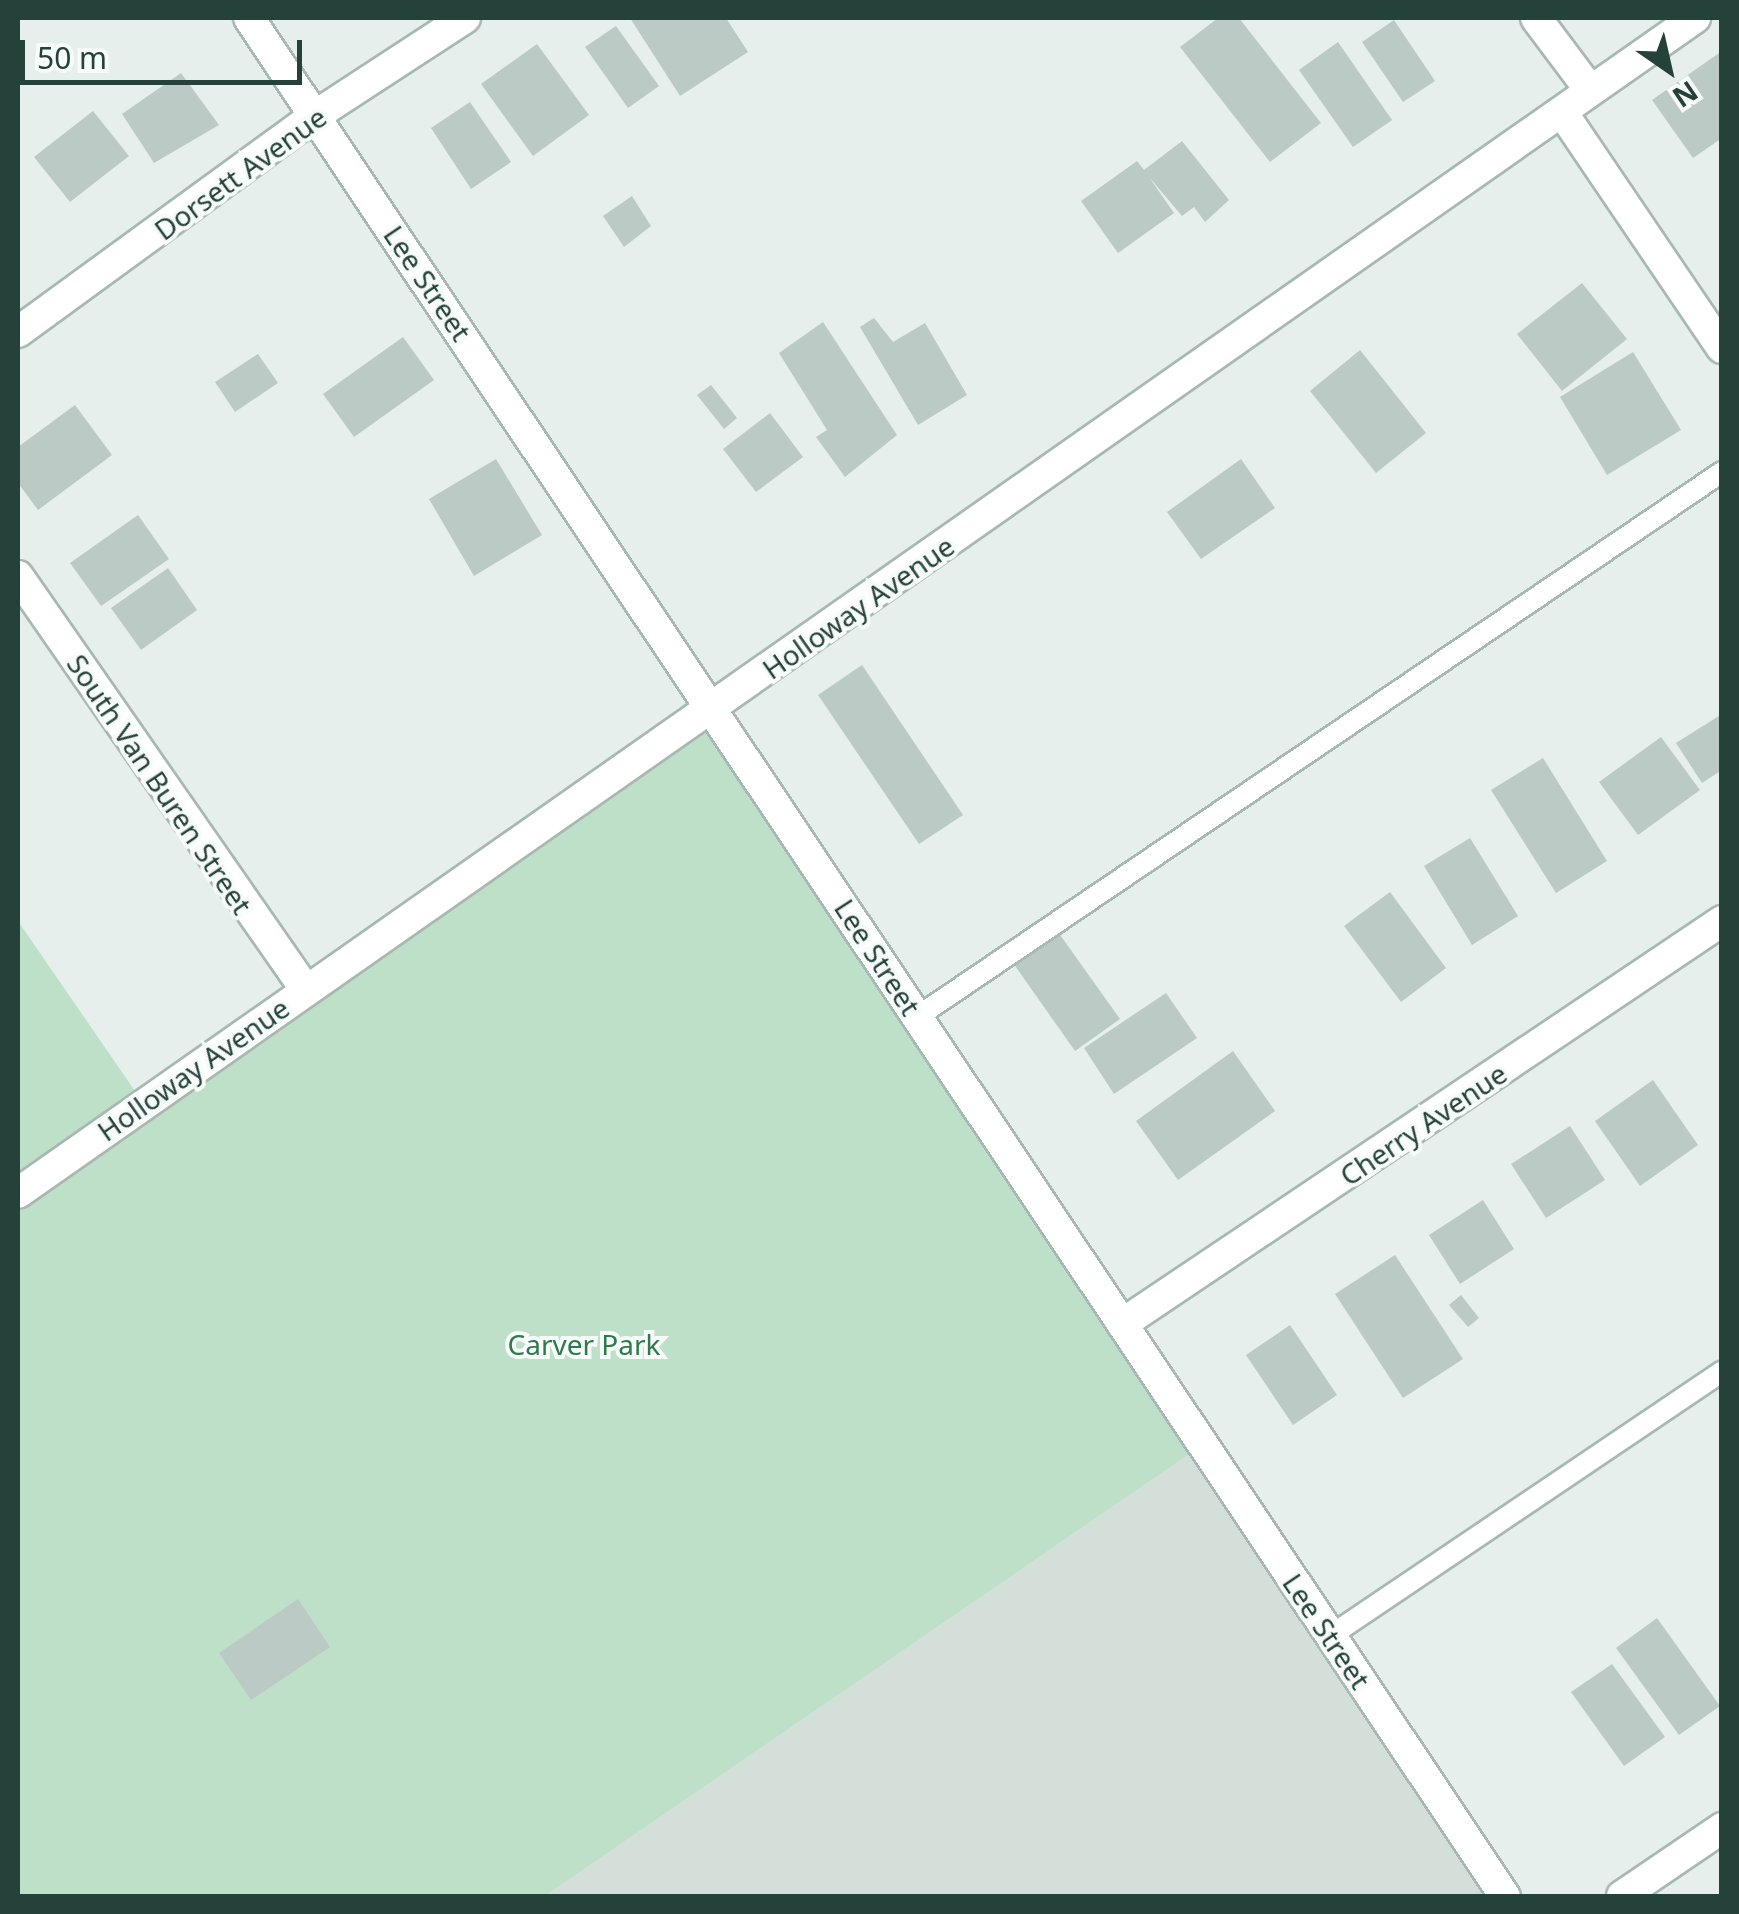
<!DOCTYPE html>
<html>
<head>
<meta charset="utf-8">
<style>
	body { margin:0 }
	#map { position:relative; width:1739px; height:1914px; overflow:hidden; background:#e6efeb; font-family:"Noto Sans",sans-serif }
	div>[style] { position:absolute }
	.built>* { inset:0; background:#d4dfda }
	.green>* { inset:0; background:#bfe0c8 }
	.building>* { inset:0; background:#bbcac4 }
	.roads { filter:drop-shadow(2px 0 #a8b8b2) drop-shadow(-2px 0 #a8b8b2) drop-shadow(0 2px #a8b8b2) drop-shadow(0 -2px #a8b8b2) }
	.service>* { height:20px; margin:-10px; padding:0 10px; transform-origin:10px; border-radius:10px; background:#fff }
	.minor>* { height:30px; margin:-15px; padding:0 15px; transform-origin:15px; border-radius:15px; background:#fff }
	span { translate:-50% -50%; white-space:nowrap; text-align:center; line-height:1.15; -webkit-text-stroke:8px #f7fbf9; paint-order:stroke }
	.street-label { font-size:28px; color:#24423a }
	.park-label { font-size:28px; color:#2d7a4b }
	.frame { position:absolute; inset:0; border:20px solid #24423a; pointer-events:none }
	.north { position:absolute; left:1619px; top:20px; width:100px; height:100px; -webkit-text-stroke:8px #f7fbf9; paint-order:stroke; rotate:146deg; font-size:28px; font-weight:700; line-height:40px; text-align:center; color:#24423a }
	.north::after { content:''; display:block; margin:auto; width:35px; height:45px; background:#24423a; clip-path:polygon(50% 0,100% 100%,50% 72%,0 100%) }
	.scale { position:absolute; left:20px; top:40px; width:282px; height:45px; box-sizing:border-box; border:5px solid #24423a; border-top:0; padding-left:12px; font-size:30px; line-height:35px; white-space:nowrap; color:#24423a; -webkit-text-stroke:8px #f7fbf9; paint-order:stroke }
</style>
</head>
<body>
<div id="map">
	<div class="built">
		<div style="clip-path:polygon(1194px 1451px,1484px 1896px,545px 1896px)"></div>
	</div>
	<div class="green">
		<div style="clip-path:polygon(707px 730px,1194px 1451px,545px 1896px,18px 1896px,18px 1212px)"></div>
		<div style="clip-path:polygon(18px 921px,137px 1094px,18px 1177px)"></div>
	</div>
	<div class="building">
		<div style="clip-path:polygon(630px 18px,726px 18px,748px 52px,680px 96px)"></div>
		<div style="clip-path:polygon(1218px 18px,1239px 18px,1321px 123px,1270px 162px,1180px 47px)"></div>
		<div style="clip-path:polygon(1394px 20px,1435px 81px,1403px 102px,1362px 42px)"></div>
		<div style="clip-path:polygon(616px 26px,659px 86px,628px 108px,585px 47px)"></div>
		<div style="clip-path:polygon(1338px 42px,1392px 120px,1353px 147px,1299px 70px)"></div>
		<div style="clip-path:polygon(537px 44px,589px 115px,533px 156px,481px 84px)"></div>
		<div style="clip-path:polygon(1722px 51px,1722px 138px,1693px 158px,1652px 100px)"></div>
		<div style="clip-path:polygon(181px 73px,219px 125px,154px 163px,122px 114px)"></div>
		<div style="clip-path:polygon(470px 102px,511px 162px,471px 189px,431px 128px)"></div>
		<div style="clip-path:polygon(93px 111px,129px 156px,70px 202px,34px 157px)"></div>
		<div style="clip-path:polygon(1182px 141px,1229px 200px,1205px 222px,1194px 207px,1182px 216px,1149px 177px,1174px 213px,1118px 253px,1081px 201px,1137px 161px,1144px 170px)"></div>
		<div style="clip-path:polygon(632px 196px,651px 226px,624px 247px,603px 216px)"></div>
		<div style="clip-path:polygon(1582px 283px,1627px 339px,1562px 391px,1517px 334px)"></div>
		<div style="clip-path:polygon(874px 318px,893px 342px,925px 323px,967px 395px,918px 425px,860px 327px)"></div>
		<div style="clip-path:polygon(823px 322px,897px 435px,845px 477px,816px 437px,827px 430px,779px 353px)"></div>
		<div style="clip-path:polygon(403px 337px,434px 380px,354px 437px,323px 394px)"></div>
		<div style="clip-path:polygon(1360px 350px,1426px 433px,1376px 473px,1310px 391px)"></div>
		<div style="clip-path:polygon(1633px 352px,1681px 430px,1607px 475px,1560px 397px)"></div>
		<div style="clip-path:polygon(258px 354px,278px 383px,235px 412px,215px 382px)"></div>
		<div style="clip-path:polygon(711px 385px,737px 418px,724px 429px,697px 395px)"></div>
		<div style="clip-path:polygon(75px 405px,112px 455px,38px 510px,18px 483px,18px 447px)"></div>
		<div style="clip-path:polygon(770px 413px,803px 457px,756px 492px,723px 449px)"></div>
		<div style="clip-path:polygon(496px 459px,542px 535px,474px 576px,429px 499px)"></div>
		<div style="clip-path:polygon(1241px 459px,1275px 508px,1201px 559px,1167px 512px)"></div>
		<div style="clip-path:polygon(138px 515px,169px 559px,101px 606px,70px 563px)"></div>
		<div style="clip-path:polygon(168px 568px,197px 610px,141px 650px,111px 608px)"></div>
		<div style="clip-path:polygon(862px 665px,963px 815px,919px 844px,818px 695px)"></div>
		<div style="clip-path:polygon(1722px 714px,1722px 770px,1702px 783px,1676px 743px)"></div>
		<div style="clip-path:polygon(1661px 737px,1700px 790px,1638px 835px,1599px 782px)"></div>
		<div style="clip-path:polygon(1543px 758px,1607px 861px,1556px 893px,1491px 790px)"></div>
		<div style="clip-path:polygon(1470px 838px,1518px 916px,1472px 945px,1424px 866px)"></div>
		<div style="clip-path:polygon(1390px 892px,1446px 968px,1401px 1002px,1344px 926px)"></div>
		<div style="clip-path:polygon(1058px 932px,1120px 1019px,1075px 1051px,1013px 963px)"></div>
		<div style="clip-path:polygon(1166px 993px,1197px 1038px,1114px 1094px,1084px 1048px)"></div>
		<div style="clip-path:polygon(1233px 1051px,1275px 1111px,1178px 1180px,1136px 1121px)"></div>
		<div style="clip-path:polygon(1653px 1080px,1698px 1145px,1640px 1186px,1595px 1121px)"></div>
		<div style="clip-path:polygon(1570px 1126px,1605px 1180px,1546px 1218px,1511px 1164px)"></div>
		<div style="clip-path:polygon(1483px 1200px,1514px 1249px,1460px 1284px,1429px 1235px)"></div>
		<div style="clip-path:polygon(1395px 1255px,1463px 1359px,1403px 1398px,1335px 1294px)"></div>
		<div style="clip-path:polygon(1461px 1295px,1479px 1318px,1468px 1327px,1449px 1305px)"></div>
		<div style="clip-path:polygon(1290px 1325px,1337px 1395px,1293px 1425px,1246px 1355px)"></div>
		<div style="clip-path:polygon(298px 1599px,330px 1647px,251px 1700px,219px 1653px)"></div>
		<div style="clip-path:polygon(1657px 1618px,1720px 1706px,1679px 1735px,1616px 1648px)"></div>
		<div style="clip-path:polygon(1612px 1664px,1665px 1737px,1624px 1766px,1571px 1692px)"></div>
	</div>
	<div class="roads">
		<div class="service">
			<div style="left:917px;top:1017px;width:972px;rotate:-34.1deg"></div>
			<div style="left:1330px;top:1636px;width:473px;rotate:-34deg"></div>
		</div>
		<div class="minor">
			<div style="left:249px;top:18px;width:2259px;rotate:56.23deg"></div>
			<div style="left:1536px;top:18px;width:90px;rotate:53.1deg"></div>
			<div style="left:1562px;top:112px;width:285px;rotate:55.9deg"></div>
			<div style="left:18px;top:332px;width:369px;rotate:-36.1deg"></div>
			<div style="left:316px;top:115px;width:178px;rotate:-33.1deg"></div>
			<div style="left:18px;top:576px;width:504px;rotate:55.18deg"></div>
			<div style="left:18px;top:1193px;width:2048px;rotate:-35.02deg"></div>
			<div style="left:1122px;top:1324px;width:723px;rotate:-33.89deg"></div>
			<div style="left:1622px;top:1896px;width:121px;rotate:-34.2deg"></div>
		</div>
	</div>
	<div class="street-label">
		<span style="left:240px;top:173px;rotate:-36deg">Dorsett Avenue</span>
		<span style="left:428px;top:283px;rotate:56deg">Lee Street</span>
		<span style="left:858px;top:607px;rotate:-35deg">Holloway Avenue</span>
		<span style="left:160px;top:784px;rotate:56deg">South Van Buren Street</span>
		<span style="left:878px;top:957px;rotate:57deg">Lee Street</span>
		<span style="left:193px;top:1069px;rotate:-35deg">Holloway Avenue</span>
		<span style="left:1423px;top:1124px;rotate:-34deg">Cherry Avenue</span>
		<span style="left:1327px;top:1631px;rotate:56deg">Lee Street</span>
	</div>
	<div class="park-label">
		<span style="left:584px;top:1344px">Carver Park</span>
	</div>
	<div class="frame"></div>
	<div class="north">N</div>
	<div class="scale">50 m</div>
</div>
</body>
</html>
